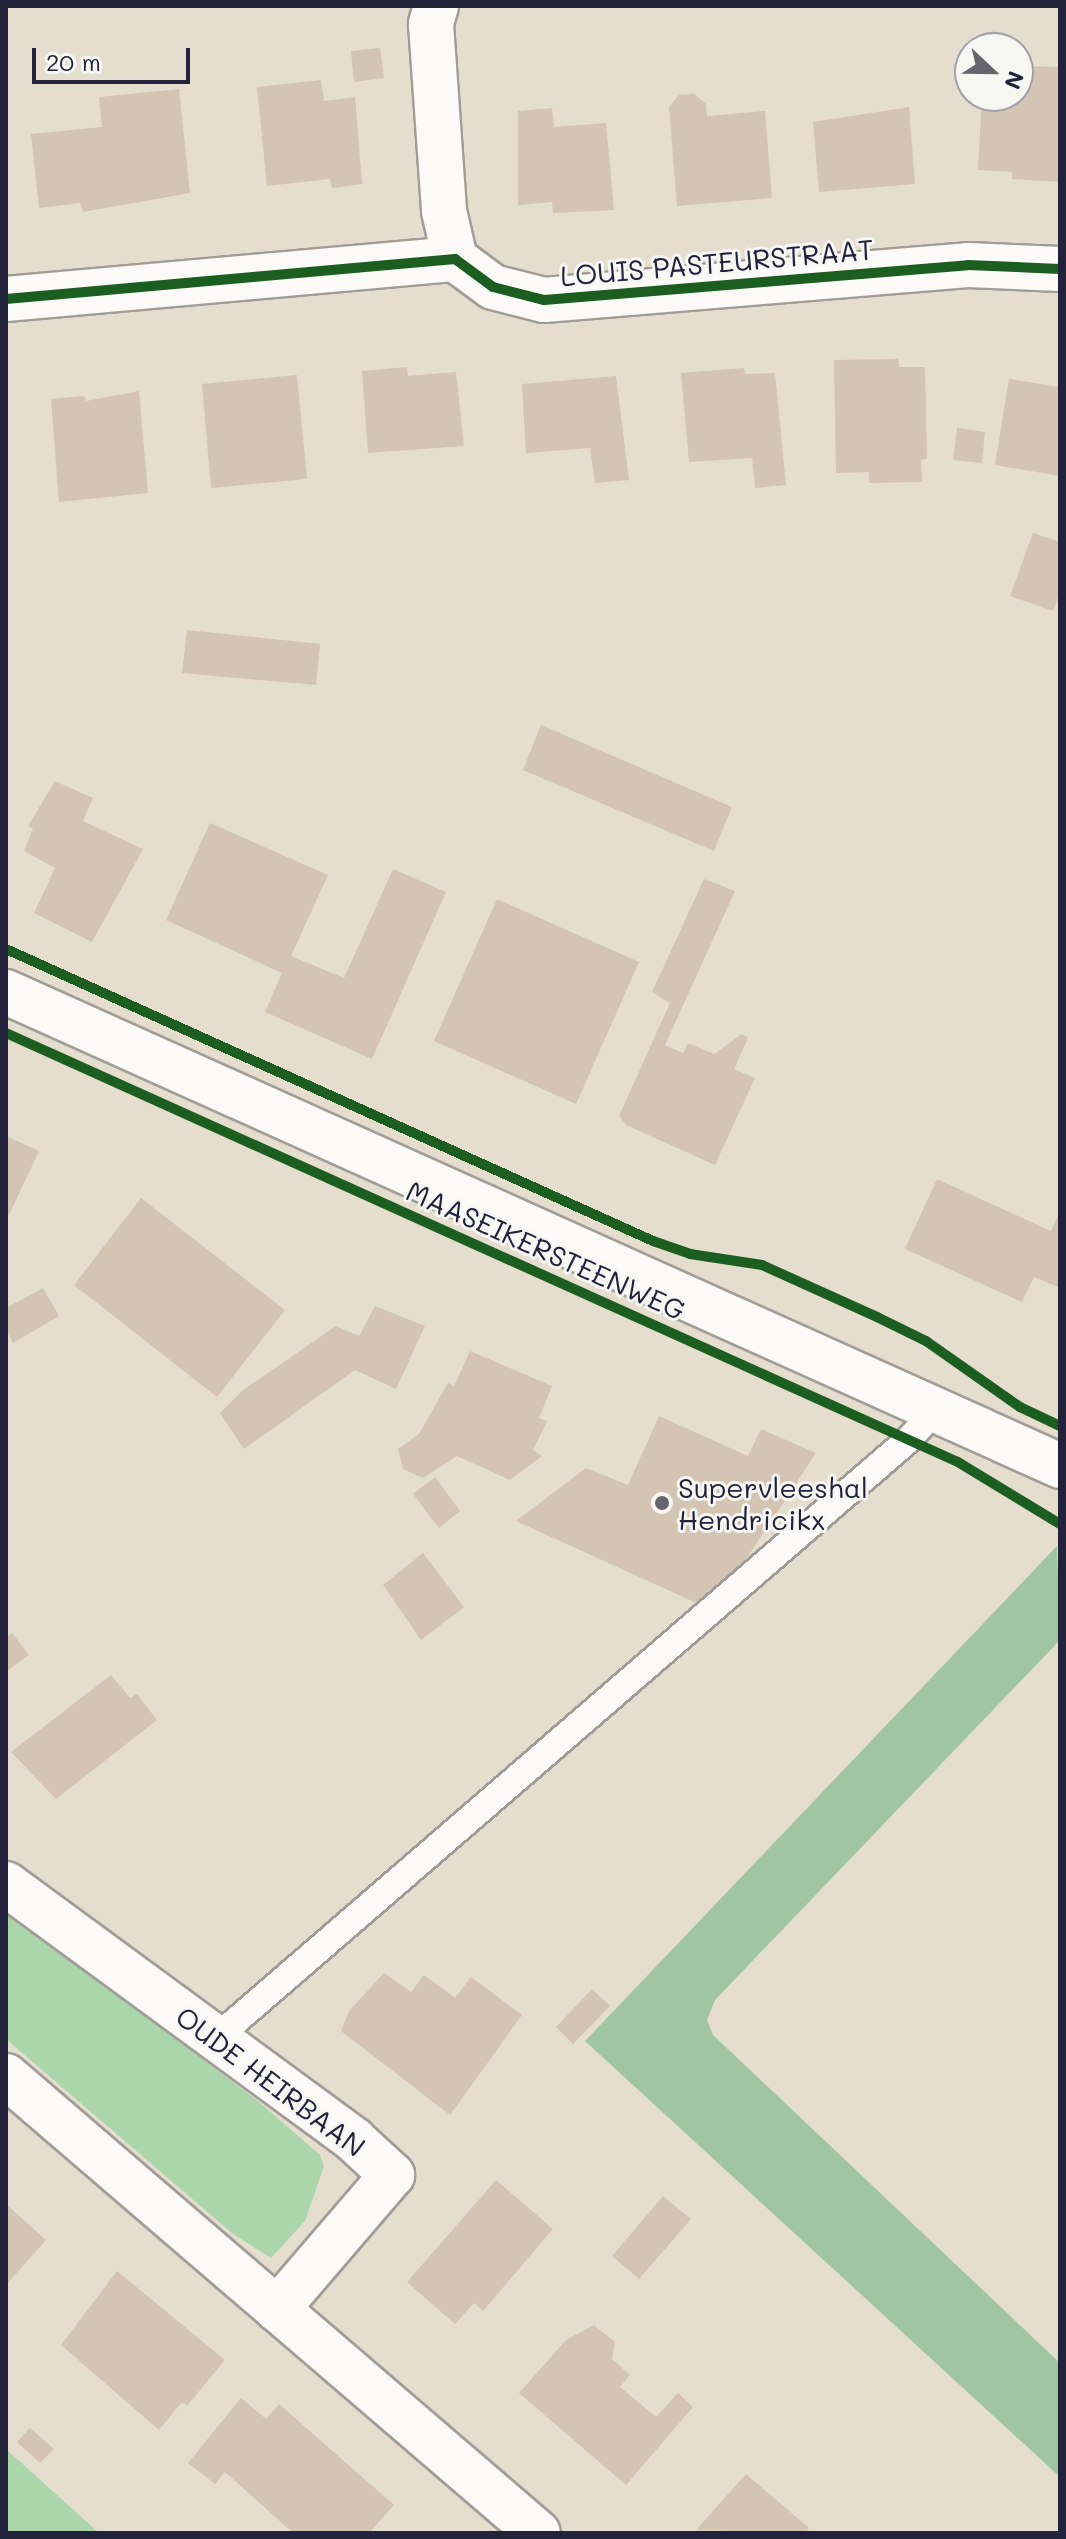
<!DOCTYPE html>
<html>
<head>
<meta charset="utf-8">
<style>
	body { margin:0 }
	#map { position:relative; width:1066px; height:2539px; overflow:hidden; background:#e5dece; font-family:Mali,sans-serif }
	div>[style] { position:absolute }
	.green>* { inset:0; background:#abd6ac }
	.forest>* { inset:0; background:#9fc6a0 }
	.building>* { inset:0; background:#d3c4b3 }
	.roads { filter:drop-shadow(2px 0 #a19d96) drop-shadow(-2px 0 #a19d96) drop-shadow(0 2px #a19d96) drop-shadow(0 -2px #a19d96) }
	.lane>* { height:26px; margin:-13px; padding:0 13px; transform-origin:13px; border-radius:13px; background:#fbfaf8 }
	.street>* { height:44px; margin:-22px; padding:0 22px; transform-origin:22px; border-radius:22px; background:#fbfaf8 }
	.secondary>* { height:44px; margin:-22px; padding:0 22px; transform-origin:22px; border-radius:22px; background:#fbfaf8 }
	.cycleway>* { height:10px; margin:-5px; padding:0 5px; transform-origin:5px; border-radius:5px; background:#1b5e20 }
	.dots>* { width:22px; height:22px; translate:-50% -50%; box-sizing:border-box; border:4px solid #f6f6f2; border-radius:50% }
	span { translate:-50% -50%; white-space:nowrap; text-align:center; line-height:1.15; -webkit-text-stroke:6px #f6f6f2; paint-order:stroke }
	.street-label { font-size:28px; color:#22223b }
	.poi-label { font-size:28px; color:#22223b }
	.left { translate:0 -50%; text-align:left }
	.frame { position:absolute; inset:0; border:8px solid #22223b; pointer-events:none }
	.north { position:absolute; left:954px; top:32px; width:80px; height:80px; box-sizing:border-box; background:#f6f6f2; border:2px solid #a1a1a9; border-radius:50%; rotate:112deg; font-size:22px; font-weight:700; line-height:32px; text-align:center; color:#22223b }
	.north::after { content:''; display:block; margin:auto; width:28px; height:36px; background:#66646e; clip-path:polygon(50% 0,100% 100%,50% 72%,0 100%) }
	.scale { position:absolute; left:32px; top:48px; width:158px; height:36px; box-sizing:border-box; border:4px solid #22223b; border-top:0; padding-left:10px; font-size:24px; line-height:28px; white-space:nowrap; color:#22223b; -webkit-text-stroke:6px #f6f6f2; paint-order:stroke }
</style>
</head>
<body>
<div id="map">
	<div class="green">
		<div style="clip-path:polygon(6px 1910px,259px 2102px,320px 2155px,324px 2166px,305px 2221px,271px 2258px,233px 2234px,6px 2039px)"></div>
		<div style="clip-path:polygon(6px 2449px,99px 2533px,6px 2533px)"></div>
	</div>
	<div class="forest">
		<div style="clip-path:polygon(1057px 1546px,1060px 1640px,715px 2000px,707px 2020px,713px 2035px,1060px 2363px,1060px 2477px,585px 2041px)"></div>
	</div>
	<div class="building">
		<div style="clip-path:polygon(380px 48px,384px 78px,354px 82px,351px 51px)"></div>
		<div style="clip-path:polygon(1018px 66px,1060px 67px,1060px 182px,1012px 179px,1012px 172px,978px 170px,982px 96px,1018px 96px)"></div>
		<div style="clip-path:polygon(321px 80px,324px 101px,355px 97px,362px 184px,332px 188px,330px 179px,267px 186px,257px 87px)"></div>
		<div style="clip-path:polygon(179px 89px,190px 193px,83px 212px,80px 203px,39px 208px,31px 134px,102px 127px,99px 97px)"></div>
		<div style="clip-path:polygon(694px 94px,706px 104px,707px 116px,765px 111px,772px 198px,677px 206px,669px 107px,679px 95px)"></div>
		<div style="clip-path:polygon(909px 107px,915px 184px,819px 192px,813px 122px)"></div>
		<div style="clip-path:polygon(552px 108px,554px 127px,606px 123px,614px 210px,553px 213px,552px 202px,518px 205px,518px 111px)"></div>
		<div style="clip-path:polygon(898px 359px,899px 367px,925px 367px,927px 459px,921px 460px,922px 482px,869px 483px,869px 472px,836px 473px,834px 360px)"></div>
		<div style="clip-path:polygon(407px 367px,408px 376px,456px 372px,464px 446px,368px 453px,362px 371px)"></div>
		<div style="clip-path:polygon(744px 368px,745px 374px,775px 373px,786px 485px,755px 488px,752px 458px,689px 462px,681px 373px)"></div>
		<div style="clip-path:polygon(297px 375px,307px 479px,211px 488px,202px 384px)"></div>
		<div style="clip-path:polygon(616px 376px,629px 480px,595px 483px,590px 448px,526px 453px,522px 384px)"></div>
		<div style="clip-path:polygon(1009px 379px,1060px 387px,1060px 476px,995px 465px)"></div>
		<div style="clip-path:polygon(139px 391px,148px 493px,59px 502px,51px 399px,85px 396px,86px 401px)"></div>
		<div style="clip-path:polygon(957px 428px,985px 432px,982px 463px,953px 460px)"></div>
		<div style="clip-path:polygon(1033px 533px,1060px 542px,1060px 592px,1053px 611px,1010px 596px)"></div>
		<div style="clip-path:polygon(187px 630px,320px 644px,316px 685px,182px 673px)"></div>
		<div style="clip-path:polygon(541px 725px,732px 807px,714px 851px,523px 770px)"></div>
		<div style="clip-path:polygon(55px 781px,93px 798px,83px 821px,143px 849px,92px 942px,34px 913px,55px 868px,24px 851px,33px 829px,28px 826px)"></div>
		<div style="clip-path:polygon(210px 823px,328px 875px,291px 956px,344px 978px,393px 869px,446px 892px,372px 1059px,265px 1012px,282px 973px,166px 920px)"></div>
		<div style="clip-path:polygon(704px 879px,735px 891px,665px 1045px,683px 1053px,688px 1043px,714px 1054px,742px 1034px,748px 1038px,734px 1069px,755px 1078px,715px 1165px,626px 1125px,619px 1116px,670px 1003px,652px 992px)"></div>
		<div style="clip-path:polygon(497px 899px,639px 962px,576px 1104px,434px 1041px)"></div>
		<div style="clip-path:polygon(6px 1136px,39px 1151px,9px 1215px,6px 1214px)"></div>
		<div style="clip-path:polygon(937px 1179px,1051px 1231px,1060px 1211px,1058px 1287px,1034px 1277px,1022px 1302px,905px 1249px)"></div>
		<div style="clip-path:polygon(141px 1198px,285px 1310px,217px 1397px,74px 1285px)"></div>
		<div style="clip-path:polygon(43px 1288px,59px 1316px,13px 1343px,6px 1330px,6px 1308px)"></div>
		<div style="clip-path:polygon(375px 1306px,425px 1326px,396px 1389px,355px 1370px,244px 1449px,220px 1413px,243px 1390px,336px 1326px,359px 1336px)"></div>
		<div style="clip-path:polygon(470px 1351px,552px 1386px,539px 1418px,547px 1421px,533px 1450px,542px 1456px,510px 1480px,457px 1456px,423px 1478px,403px 1469px,398px 1449px,419px 1434px,448px 1383px,454px 1386px)"></div>
		<div style="clip-path:polygon(659px 1416px,748px 1456px,761px 1429px,816px 1453px,743px 1564px,747px 1567px,703px 1606px,516px 1521px,586px 1468px,628px 1485px)"></div>
		<div style="clip-path:polygon(435px 1477px,460px 1511px,439px 1528px,413px 1494px)"></div>
		<div style="clip-path:polygon(423px 1553px,464px 1607px,421px 1640px,383px 1585px)"></div>
		<div style="clip-path:polygon(12px 1633px,29px 1655px,6px 1672px,6px 1638px)"></div>
		<div style="clip-path:polygon(111px 1675px,130px 1698px,137px 1694px,157px 1720px,56px 1799px,11px 1752px)"></div>
		<div style="clip-path:polygon(384px 1973px,411px 1992px,424px 1975px,455px 1998px,471px 1977px,522px 2015px,450px 2115px,341px 2031px,349px 2011px)"></div>
		<div style="clip-path:polygon(592px 1989px,610px 2006px,573px 2044px,556px 2027px)"></div>
		<div style="clip-path:polygon(496px 2180px,553px 2229px,483px 2311px,474px 2303px,455px 2324px,407px 2282px)"></div>
		<div style="clip-path:polygon(663px 2196px,691px 2219px,639px 2279px,612px 2256px)"></div>
		<div style="clip-path:polygon(6px 2204px,46px 2240px,6px 2285px)"></div>
		<div style="clip-path:polygon(117px 2271px,225px 2360px,187px 2406px,182px 2402px,159px 2430px,61px 2345px)"></div>
		<div style="clip-path:polygon(594px 2325px,615px 2342px,612px 2359px,630px 2375px,620px 2387px,656px 2417px,678px 2393px,693px 2407px,626px 2485px,519px 2393px,566px 2340px)"></div>
		<div style="clip-path:polygon(241px 2398px,266px 2419px,279px 2404px,394px 2505px,369px 2533px,293px 2533px,225px 2472px,215px 2484px,188px 2463px)"></div>
		<div style="clip-path:polygon(30px 2428px,54px 2449px,40px 2463px,17px 2442px)"></div>
		<div style="clip-path:polygon(746px 2474px,809px 2528px,805px 2533px,696px 2530px)"></div>
	</div>
	<div class="roads">
		<div class="lane">
			<div style="left:216px;top:2038px;width:915px;rotate:-40.83deg"></div>
			<div style="left:908px;top:1440px;width:41px;rotate:-47deg"></div>
		</div>
		<div class="street">
			<div style="left:436px;top:6px;width:19px;rotate:106deg"></div>
			<div style="left:431px;top:24px;width:187px;rotate:86deg"></div>
			<div style="left:444px;top:211px;width:49px;rotate:77.1deg"></div>
			<div style="left:6px;top:299px;width:451px;rotate:-5.1deg"></div>
			<div style="left:455px;top:259px;width:47px;rotate:36.4deg"></div>
			<div style="left:493px;top:287px;width:53px;rotate:14.3deg"></div>
			<div style="left:544px;top:300px;width:425px;rotate:-4.7deg"></div>
			<div style="left:968px;top:265px;width:92px;rotate:2.5deg"></div>
			<div style="left:6px;top:1884px;width:432px;rotate:36.3deg"></div>
			<div style="left:354px;top:2140px;width:52px;rotate:42.6deg"></div>
			<div style="left:392px;top:2175px;width:177px;rotate:130.6deg"></div>
			<div style="left:6px;top:2076px;width:701px;rotate:40.66deg"></div>
		</div>
		<div class="secondary">
			<div style="left:6px;top:992px;width:1156px;rotate:24.21deg"></div>
		</div>
	</div>
	<div class="cycleway">
		<div style="left:6px;top:299px;width:451px;rotate:-5.1deg"></div>
		<div style="left:455px;top:259px;width:47px;rotate:36.4deg"></div>
		<div style="left:493px;top:287px;width:53px;rotate:14.3deg"></div>
		<div style="left:544px;top:300px;width:425px;rotate:-4.7deg"></div>
		<div style="left:968px;top:265px;width:92px;rotate:2.5deg"></div>
		<div style="left:6px;top:949px;width:710px;rotate:24.29deg"></div>
		<div style="left:653px;top:1241px;width:39px;rotate:19deg"></div>
		<div style="left:690px;top:1254px;width:73px;rotate:8.7deg"></div>
		<div style="left:762px;top:1265px;width:126px;rotate:24.3deg"></div>
		<div style="left:877px;top:1317px;width:55px;rotate:26.1deg"></div>
		<div style="left:926px;top:1341px;width:115px;rotate:35.1deg"></div>
		<div style="left:1020px;top:1407px;width:44px;rotate:25.4deg"></div>
		<div style="left:6px;top:1033px;width:1044px;rotate:24.26deg"></div>
		<div style="left:958px;top:1462px;width:119px;rotate:31.3deg"></div>
	</div>
	<div class="dots">
		<div style="left:662px;top:1503px;background:#66646e"></div>
	</div>
	<div class="street-label">
		<span style="left:717px;top:262px;rotate:-5deg">LOUIS PASTEURSTRAAT</span>
		<span style="left:546px;top:1250px;rotate:24deg">MAASEIKERSTEENWEG</span>
		<span style="left:271px;top:2081px;rotate:37deg">OUDE HEIRBAAN</span>
	</div>
	<div class="poi-label">
		<span class="left" style="left:678px;top:1503px">Supervleeshal<br>Hendricikx</span>
	</div>
	<div class="frame"></div>
	<div class="north">N</div>
	<div class="scale">20 m</div>
</div>
</body>
</html>
